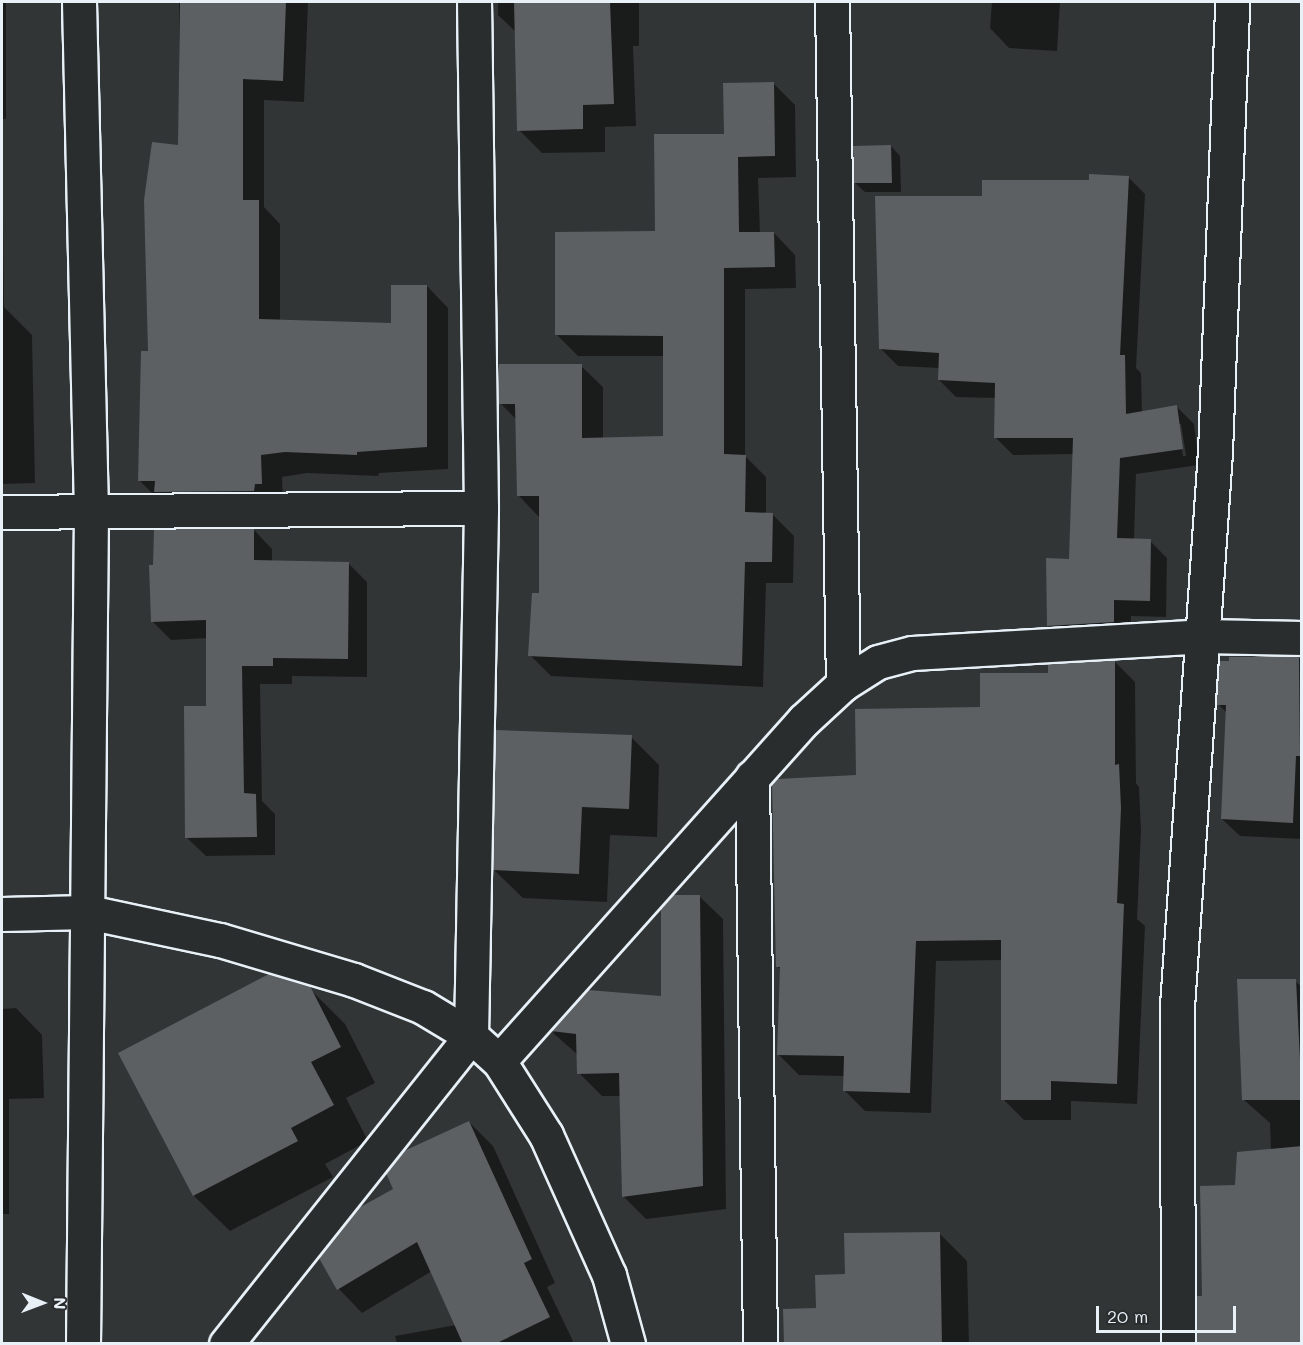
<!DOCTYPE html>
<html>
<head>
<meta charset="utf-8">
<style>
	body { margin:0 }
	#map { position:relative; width:1303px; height:1345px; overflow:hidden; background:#323536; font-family:Mali,sans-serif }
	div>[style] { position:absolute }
	.shadow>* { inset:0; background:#0007 }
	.building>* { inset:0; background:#5c6063 }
	.roads { filter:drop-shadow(2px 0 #e8f1f8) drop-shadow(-2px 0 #e8f1f8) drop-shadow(0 2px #e8f1f8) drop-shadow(0 -2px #e8f1f8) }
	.minor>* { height:33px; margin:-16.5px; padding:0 16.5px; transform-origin:16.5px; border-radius:16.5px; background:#2a2d2e }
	span { translate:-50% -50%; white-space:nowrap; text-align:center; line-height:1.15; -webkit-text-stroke:6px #2a2d2e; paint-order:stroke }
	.frame { position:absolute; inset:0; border:3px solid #e8f1f8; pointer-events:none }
	.north { position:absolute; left:12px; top:1273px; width:60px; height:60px; -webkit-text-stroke:4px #2a2d2e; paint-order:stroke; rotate:91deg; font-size:16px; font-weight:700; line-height:24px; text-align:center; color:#e8f1f8 }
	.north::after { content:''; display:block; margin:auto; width:21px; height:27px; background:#e8f1f8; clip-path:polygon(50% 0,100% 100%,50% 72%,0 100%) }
	.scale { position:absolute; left:1096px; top:1306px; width:140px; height:27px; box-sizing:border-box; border:3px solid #e8f1f8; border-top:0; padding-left:8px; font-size:18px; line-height:21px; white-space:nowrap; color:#e8f1f8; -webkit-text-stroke:4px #2a2d2e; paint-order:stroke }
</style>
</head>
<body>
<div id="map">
	<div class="shadow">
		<div style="clip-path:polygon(2px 2px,6px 2px,6px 119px,2px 119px,4px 307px,32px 335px,35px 483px,2px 484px)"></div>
		<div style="clip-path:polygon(179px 2px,308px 2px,304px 102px,264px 100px,264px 207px,280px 224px,280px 321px,393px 325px,427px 286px,448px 308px,448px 469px,379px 473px,378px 476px,307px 473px,282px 477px,283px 505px,161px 502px,140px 481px,150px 353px,179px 146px)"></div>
		<div style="clip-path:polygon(498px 2px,639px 2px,639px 46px,633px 46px,636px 126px,605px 127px,605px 152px,542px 153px,519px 130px,517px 33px,498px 15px)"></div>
		<div style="clip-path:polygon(992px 2px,1060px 2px,1057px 51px,1009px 48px,990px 28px)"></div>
		<div style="clip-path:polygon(774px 84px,795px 105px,796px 177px,758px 178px,760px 233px,774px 233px,795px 255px,796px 288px,745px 289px,745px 456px,766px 477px,766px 514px,772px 514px,794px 536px,793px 583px,766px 583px,763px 687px,551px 676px,530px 655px,540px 595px,540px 518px,519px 496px,517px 420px,501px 404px,581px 366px,603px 387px,603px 439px,665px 437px,665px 356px,578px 356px,556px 334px,657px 233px,726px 135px)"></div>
		<div style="clip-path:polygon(891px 146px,900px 156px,901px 192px,865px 192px,855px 183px)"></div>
		<div style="clip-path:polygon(evenodd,1128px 177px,1145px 194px,1136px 368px,1141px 373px,1142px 412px,1177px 407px,1194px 424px,1199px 465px,1136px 474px,1134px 540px,1150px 541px,1167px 558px,1166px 617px,1131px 616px,1131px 639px,1066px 643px,1049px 626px,1071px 561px,1074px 454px,1013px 455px,996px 438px,996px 398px,956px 397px,939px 380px,939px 368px,898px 366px,881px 349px,983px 198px,1128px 177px,1178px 424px,1181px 424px,1186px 456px,1183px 456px,1178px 424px)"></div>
		<div style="clip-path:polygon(254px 530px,272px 549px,272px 562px,348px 563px,367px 582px,367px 677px,292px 676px,292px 684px,260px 684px,262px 801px,275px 814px,275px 855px,206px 856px,187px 838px,208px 707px,208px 638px,171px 640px,152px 621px)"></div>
		<div style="clip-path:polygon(1273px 658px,1302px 659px,1302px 839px,1240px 836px,1222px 819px,1227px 713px,1218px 704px)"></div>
		<div style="clip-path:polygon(1114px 661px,1135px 682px,1136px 783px,1139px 787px,1141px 830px,1137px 919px,1145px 926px,1137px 1104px,1071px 1101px,1071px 1120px,1024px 1120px,1003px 1099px,1002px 960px,936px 961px,931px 1113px,865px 1111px,844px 1090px,844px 1076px,799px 1075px,778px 1054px,781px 970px,777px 966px,858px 777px,1049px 675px)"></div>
		<div style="clip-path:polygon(631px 737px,659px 765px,657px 837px,610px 835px,607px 902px,523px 898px,494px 870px)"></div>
		<div style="clip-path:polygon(699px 896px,723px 919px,726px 1209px,646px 1219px,623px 1196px,621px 1096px,602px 1096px,579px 1073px,578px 1055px,553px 1033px,588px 991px,663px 998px)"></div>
		<div style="clip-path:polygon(1295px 981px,1302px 987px,1302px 1344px,1203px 1297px,1236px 1187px,1271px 1151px,1270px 1123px,1244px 1100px)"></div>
		<div style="clip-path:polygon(309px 988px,345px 1024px,375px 1083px,346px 1098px,368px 1141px,325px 1164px,333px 1177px,230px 1231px,194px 1196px,120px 1054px)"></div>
		<div style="clip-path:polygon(16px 1008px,42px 1035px,44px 1098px,9px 1099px,9px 1214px,2px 1214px,2px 1009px)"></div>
		<div style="clip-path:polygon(469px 1122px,493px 1146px,555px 1283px,547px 1287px,573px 1341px,569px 1344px,397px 1344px,395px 1336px,456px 1325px,432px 1271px,362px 1313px,339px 1289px,320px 1258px)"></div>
		<div style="clip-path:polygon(939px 1233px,967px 1261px,969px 1344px,785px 1344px,846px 1276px)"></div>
	</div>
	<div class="building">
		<div style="clip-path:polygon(180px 2px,286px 2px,283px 81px,243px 79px,243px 200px,259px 200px,259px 319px,391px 323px,391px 285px,427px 285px,427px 447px,357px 452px,357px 455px,285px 452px,261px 455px,262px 484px,255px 484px,254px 491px,154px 492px,155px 481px,138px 481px,141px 351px,148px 351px,144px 200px,152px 142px,178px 145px)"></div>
		<div style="clip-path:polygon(514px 2px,610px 2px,614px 104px,583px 105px,583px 129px,517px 131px)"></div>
		<div style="clip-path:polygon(774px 82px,775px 156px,738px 157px,739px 232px,774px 232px,775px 267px,724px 268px,724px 454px,746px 455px,745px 512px,773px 513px,772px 562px,745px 562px,742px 666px,528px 656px,532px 593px,539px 593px,539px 496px,517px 496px,515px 404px,499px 404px,499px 364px,582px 364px,582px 438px,663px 436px,663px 336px,555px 335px,555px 232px,655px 231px,654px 134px,724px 134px,723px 83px)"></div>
		<div style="clip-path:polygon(891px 145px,892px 183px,854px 183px,853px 146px)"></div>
		<div style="clip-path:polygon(1089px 174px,1129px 176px,1120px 355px,1125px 355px,1126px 414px,1177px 405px,1183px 449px,1120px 458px,1117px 538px,1151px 539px,1150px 601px,1114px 600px,1114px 622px,1047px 626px,1046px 558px,1069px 559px,1073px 438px,994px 438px,995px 383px,938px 380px,939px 353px,879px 349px,875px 196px,982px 196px,982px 180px,1089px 180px)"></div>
		<div style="clip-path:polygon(154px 529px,254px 529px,254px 560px,349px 562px,348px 659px,273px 658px,273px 666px,242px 666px,244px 793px,256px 794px,257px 837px,185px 838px,184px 706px,206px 706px,206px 620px,151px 622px,149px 565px,153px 565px)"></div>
		<div style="clip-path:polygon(1229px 657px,1299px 657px,1300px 756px,1296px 756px,1293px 823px,1221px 819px,1226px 705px,1216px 705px,1219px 661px,1229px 661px)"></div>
		<div style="clip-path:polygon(1115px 660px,1115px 765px,1119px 764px,1121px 808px,1117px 903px,1124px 904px,1117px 1084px,1051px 1081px,1051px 1100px,1001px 1100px,1001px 940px,916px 941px,910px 1093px,843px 1091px,844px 1056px,777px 1055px,780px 967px,776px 967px,772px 784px,777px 779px,856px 775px,855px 709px,980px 707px,980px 673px,1048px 673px,1048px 664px)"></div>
		<div style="clip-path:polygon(496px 730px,632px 735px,629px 809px,582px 807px,579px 874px,493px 870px)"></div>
		<div style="clip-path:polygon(673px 895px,700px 895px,703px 1186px,622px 1197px,619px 1073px,577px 1074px,576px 1034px,551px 1031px,588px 990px,661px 996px,661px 908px)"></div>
		<div style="clip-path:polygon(269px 974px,310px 986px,341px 1047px,311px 1062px,334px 1105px,291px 1128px,298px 1141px,193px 1196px,118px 1053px)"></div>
		<div style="clip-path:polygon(1237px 979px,1296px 979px,1302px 1100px,1242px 1100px)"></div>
		<div style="clip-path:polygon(469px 1121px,532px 1259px,524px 1263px,550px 1317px,495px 1344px,463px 1344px,417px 1242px,337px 1290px,319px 1258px,357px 1209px,393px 1189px,386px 1173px,404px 1151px)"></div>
		<div style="clip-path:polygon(1302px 1146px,1302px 1344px,1197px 1344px,1197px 1296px,1202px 1296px,1200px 1186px,1235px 1185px,1237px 1152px)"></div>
		<div style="clip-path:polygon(940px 1232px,942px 1344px,784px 1344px,783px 1309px,816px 1308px,815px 1275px,845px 1274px,844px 1233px)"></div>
	</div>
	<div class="roads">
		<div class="minor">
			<div style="left:79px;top:2px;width:509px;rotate:88.65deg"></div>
			<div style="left:91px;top:511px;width:833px;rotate:90.55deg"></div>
			<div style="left:832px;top:2px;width:682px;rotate:89.08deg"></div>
			<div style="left:2px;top:512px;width:479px;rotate:-0.5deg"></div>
			<div style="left:752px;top:777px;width:567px;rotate:89.19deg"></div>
			<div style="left:2px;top:914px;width:86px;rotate:-1.3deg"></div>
			<div style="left:88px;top:912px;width:135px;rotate:12deg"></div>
			<div style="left:220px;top:940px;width:140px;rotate:16.6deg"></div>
			<div style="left:354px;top:980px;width:74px;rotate:21.4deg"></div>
			<div style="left:423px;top:1007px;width:56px;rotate:31.1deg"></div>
			<div style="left:471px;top:1036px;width:38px;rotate:42deg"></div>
			<div style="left:499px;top:1061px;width:88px;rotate:57.6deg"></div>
			<div style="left:546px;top:1135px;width:154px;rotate:65.8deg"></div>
			<div style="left:609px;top:1275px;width:72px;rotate:74.6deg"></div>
			<div style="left:499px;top:1061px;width:457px;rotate:-48.2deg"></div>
			<div style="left:804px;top:720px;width:53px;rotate:-42.7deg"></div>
			<div style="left:843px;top:684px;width:41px;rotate:-32.2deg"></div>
			<div style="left:878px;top:662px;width:35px;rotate:-15deg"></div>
			<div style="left:912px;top:653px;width:291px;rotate:-3.3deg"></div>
			<div style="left:1203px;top:636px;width:99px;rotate:1.2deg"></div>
			<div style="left:226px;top:1344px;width:394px;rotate:-51.5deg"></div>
			<div style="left:471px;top:1036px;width:528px;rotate:-88.91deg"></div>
			<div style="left:481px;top:508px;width:506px;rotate:-90.79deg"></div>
			<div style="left:1178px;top:1344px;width:338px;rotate:-90.2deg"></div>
			<div style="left:1177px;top:1006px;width:555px;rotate:-86.08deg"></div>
			<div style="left:1215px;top:452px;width:450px;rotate:-87.8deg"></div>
		</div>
	</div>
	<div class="frame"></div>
	<div class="north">N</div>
	<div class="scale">20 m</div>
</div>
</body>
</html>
